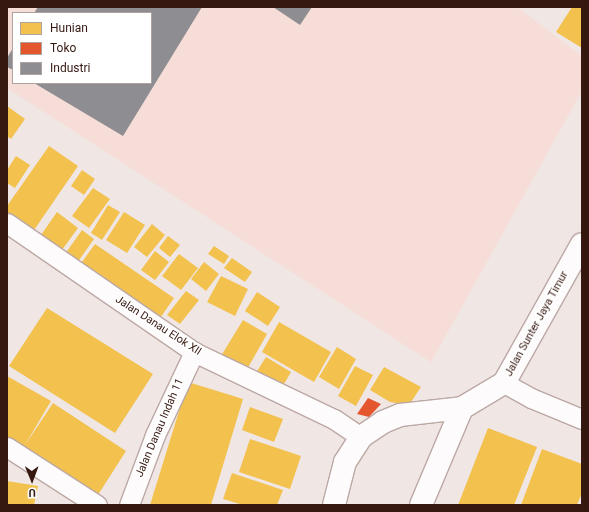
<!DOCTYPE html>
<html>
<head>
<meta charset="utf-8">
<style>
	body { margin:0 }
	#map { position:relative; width:589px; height:512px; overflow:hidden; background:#f0e6e4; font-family:Roboto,sans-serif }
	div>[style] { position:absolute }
	.built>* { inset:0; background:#f7ddd7 }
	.homes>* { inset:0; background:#f2c14e }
	.shops>* { inset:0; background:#e4572e }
	.industry>* { inset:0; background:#8d8d92 }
	.roads { filter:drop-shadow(1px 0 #bba8a4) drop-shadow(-1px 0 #bba8a4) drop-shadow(0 1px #bba8a4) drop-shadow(0 -1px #bba8a4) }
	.minor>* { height:19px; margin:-9.5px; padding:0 9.5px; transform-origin:9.5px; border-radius:9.5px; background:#fdfbfb }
	.tertiary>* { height:22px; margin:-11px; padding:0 11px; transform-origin:11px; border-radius:11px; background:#fdfbfb }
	span { translate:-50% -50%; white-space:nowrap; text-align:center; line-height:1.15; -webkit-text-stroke:4px #fff; paint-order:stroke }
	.street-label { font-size:11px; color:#361811 }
	.frame { position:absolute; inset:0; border:8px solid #361811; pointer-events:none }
	.legend { position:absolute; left:12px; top:12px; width:140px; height:72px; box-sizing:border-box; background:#fff; border:1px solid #afa3a0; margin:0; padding:5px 7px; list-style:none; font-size:12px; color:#361811 }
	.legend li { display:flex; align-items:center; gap:8px; height:20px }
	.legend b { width:20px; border:1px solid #afa3a0 }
	.north { position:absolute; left:12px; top:460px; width:40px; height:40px; -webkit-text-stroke:3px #fff; paint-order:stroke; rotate:179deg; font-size:11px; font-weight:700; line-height:16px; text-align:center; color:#361811 }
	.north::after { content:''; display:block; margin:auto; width:14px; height:18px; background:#361811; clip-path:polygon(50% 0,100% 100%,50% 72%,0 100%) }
</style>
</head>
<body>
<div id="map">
	<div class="built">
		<div style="clip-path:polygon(evenodd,7px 7px,517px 7px,582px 56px,582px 91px,431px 362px,7px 88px,7px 7px,13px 13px,151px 13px,151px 83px,13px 83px,13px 13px)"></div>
	</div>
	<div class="homes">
		<div style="clip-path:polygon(572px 7px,582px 7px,582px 48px,556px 32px)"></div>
		<div style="clip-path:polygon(7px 106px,25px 119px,11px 139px,7px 136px)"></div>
		<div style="clip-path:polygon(49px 146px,78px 166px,32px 233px,7px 215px,7px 206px)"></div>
		<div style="clip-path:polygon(16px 156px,30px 165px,15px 188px,7px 183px,7px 170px)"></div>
		<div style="clip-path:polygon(82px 170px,95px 179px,84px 195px,71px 186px)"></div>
		<div style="clip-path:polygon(93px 188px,110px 199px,89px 228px,72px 216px)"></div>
		<div style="clip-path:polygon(108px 205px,120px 212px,102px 240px,91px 233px)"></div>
		<div style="clip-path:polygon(57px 212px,78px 228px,62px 250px,41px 235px)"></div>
		<div style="clip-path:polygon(124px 212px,145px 225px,127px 253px,106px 240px)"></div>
		<div style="clip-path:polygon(152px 224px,165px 235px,147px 257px,134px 247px)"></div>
		<div style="clip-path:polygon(82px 230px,94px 239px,77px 263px,65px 254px)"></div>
		<div style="clip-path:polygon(168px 236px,180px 245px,170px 257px,159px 248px)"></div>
		<div style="clip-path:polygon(95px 244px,174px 298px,158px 321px,79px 266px)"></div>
		<div style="clip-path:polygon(214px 246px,229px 256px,224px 264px,208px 254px)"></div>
		<div style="clip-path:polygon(155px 251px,169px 262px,155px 280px,141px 270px)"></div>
		<div style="clip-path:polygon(179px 254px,198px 268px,181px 290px,162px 276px)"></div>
		<div style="clip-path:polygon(232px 258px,252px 272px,245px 282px,224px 268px)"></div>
		<div style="clip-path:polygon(204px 262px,219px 274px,206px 291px,191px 279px)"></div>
		<div style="clip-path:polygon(221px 276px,248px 289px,235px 316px,207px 302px)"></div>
		<div style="clip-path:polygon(186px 291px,199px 300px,180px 324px,167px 315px)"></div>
		<div style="clip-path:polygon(257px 292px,280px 307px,268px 326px,245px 311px)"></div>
		<div style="clip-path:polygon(47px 308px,153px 374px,115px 433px,9px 366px)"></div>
		<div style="clip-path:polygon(243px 320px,267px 334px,246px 371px,221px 356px)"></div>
		<div style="clip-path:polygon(279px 322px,331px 352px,314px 382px,262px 352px)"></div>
		<div style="clip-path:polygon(337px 347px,356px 359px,339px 389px,319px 377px)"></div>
		<div style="clip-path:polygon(266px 357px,291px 372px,280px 391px,254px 376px)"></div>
		<div style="clip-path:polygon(355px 366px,373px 375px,356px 406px,338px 396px)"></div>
		<div style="clip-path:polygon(384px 367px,421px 387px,409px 405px,390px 402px,370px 390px)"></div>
		<div style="clip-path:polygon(7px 376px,51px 401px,25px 445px,53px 403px,126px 451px,96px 498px,7px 442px)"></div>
		<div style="clip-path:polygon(188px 382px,243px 399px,211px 505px,150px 505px)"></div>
		<div style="clip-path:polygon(250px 407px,283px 419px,274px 442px,242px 430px)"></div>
		<div style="clip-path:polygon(488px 428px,537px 447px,514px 505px,458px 505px)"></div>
		<div style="clip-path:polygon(250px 439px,301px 456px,290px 489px,239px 472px)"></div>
		<div style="clip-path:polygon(542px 449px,582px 464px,582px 493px,577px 505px,521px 505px)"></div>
		<div style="clip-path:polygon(232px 473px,283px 490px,277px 505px,243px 505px,223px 499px)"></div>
		<div style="clip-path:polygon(7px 481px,38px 486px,34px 505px,7px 505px)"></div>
	</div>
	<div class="shops">
		<div style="clip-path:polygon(368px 398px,381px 404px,369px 417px,357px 414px)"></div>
	</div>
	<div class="industry">
		<div style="clip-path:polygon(38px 7px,202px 7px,123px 136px,34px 83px,151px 83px,151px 13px,34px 13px)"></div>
		<div style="clip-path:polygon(273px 7px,312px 7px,300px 25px)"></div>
		<div style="clip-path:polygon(13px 48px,13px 70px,7px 67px,7px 58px)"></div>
	</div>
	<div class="roads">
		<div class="minor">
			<div style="left:7px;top:223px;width:227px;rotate:34.6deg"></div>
			<div style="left:194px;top:352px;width:155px;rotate:25.6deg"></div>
			<div style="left:334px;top:419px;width:32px;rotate:34deg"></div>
			<div style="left:504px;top:383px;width:31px;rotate:29deg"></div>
			<div style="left:531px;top:398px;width:55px;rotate:22.4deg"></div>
			<div style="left:7px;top:447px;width:107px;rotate:32.8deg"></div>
			<div style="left:129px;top:505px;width:75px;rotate:-69.6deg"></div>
			<div style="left:155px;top:435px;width:92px;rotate:-64.8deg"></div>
		</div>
		<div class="tertiary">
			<div style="left:334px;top:505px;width:44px;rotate:-75.7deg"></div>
			<div style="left:345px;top:462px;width:30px;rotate:-57deg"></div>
			<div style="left:361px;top:437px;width:27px;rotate:-34deg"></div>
			<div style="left:383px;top:422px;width:18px;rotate:-22deg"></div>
			<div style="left:400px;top:415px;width:62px;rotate:-6.4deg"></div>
			<div style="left:462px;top:408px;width:49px;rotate:-30.8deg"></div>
			<div style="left:504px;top:383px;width:159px;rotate:-60.7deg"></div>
			<div style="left:421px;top:505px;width:105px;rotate:-67.1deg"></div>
		</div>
	</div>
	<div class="street-label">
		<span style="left:537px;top:324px;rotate:-61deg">Jalan Sunter Jaya Timur</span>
		<span style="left:158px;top:326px;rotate:33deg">Jalan Danau Elok XII</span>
		<span style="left:160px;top:428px;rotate:-67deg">Jalan Danau Indah 11</span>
	</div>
	<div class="frame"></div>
	<ul class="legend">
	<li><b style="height:11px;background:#f2c14e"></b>Hunian</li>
	<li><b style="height:11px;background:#e4572e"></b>Toko</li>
	<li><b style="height:11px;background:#8d8d92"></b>Industri</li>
	</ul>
	<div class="north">U</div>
</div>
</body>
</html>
